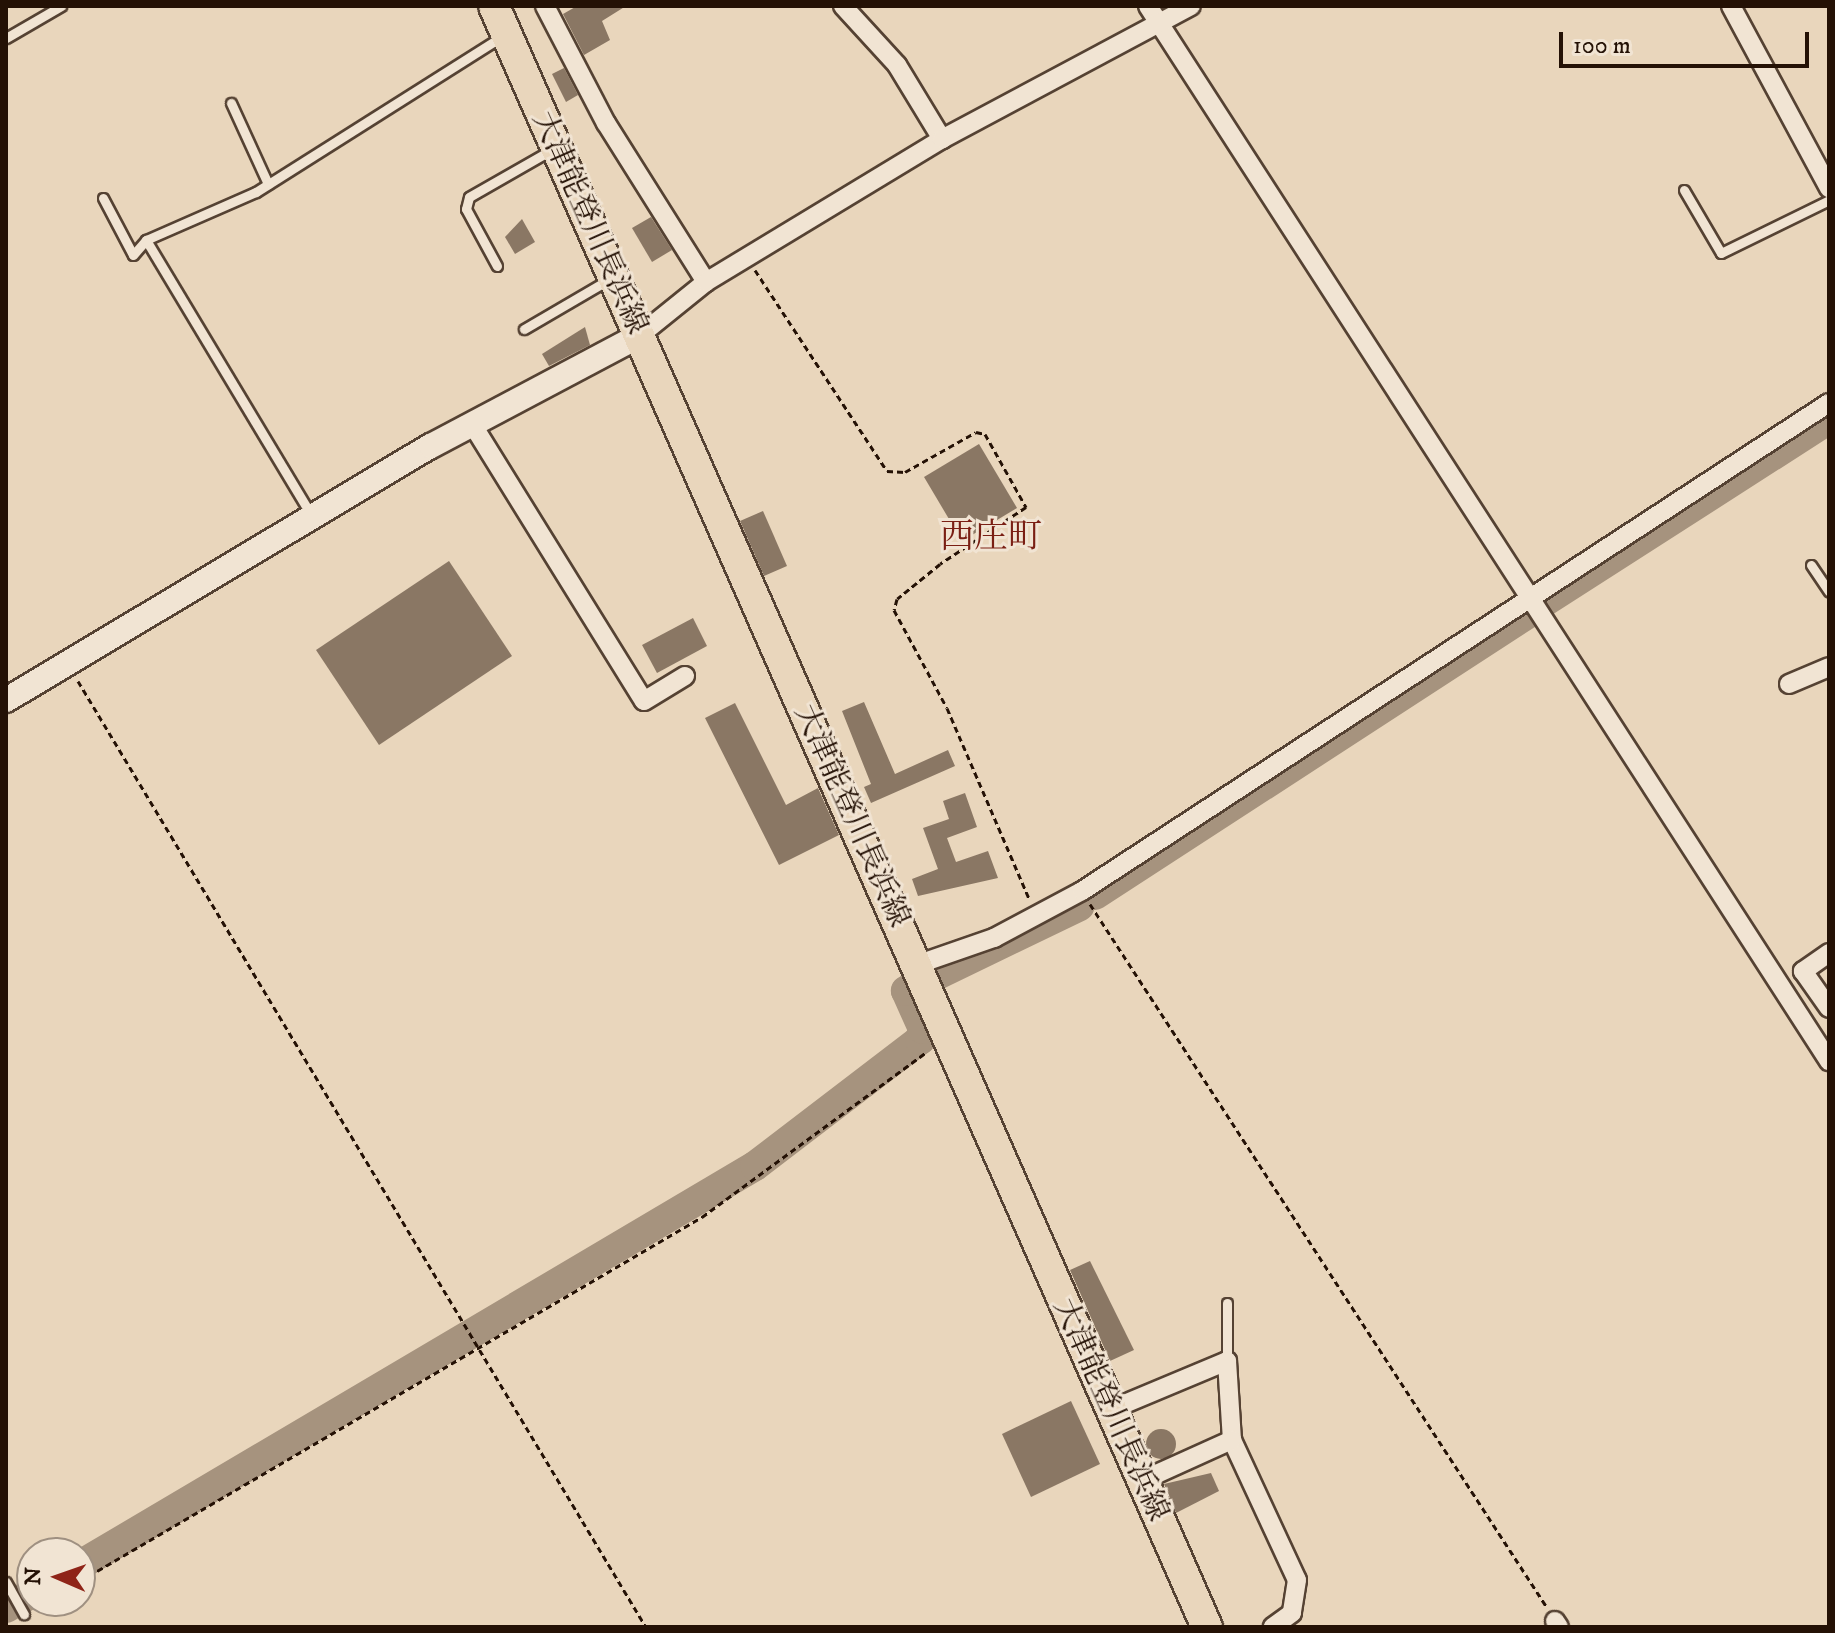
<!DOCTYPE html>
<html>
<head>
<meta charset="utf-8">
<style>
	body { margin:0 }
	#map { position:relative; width:1835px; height:1633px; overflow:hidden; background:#e9d6bc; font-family:"IM FELL DW Pica","Noto Serif JP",serif }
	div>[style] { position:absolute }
	.river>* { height:30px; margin:-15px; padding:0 15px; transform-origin:15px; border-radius:15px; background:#a6937e }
	.building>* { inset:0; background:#8a7764 }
	.round { border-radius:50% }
	.path>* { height:3px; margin-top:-1.5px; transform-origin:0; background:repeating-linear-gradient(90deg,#241105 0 6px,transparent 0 10px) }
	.roads { filter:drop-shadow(2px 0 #554233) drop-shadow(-2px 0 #554233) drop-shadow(0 2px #554233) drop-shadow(0 -2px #554233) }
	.service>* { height:9px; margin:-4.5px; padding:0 4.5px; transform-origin:4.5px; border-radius:4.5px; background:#f1e4d3 }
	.minor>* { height:18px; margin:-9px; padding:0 9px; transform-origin:9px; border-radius:9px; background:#f1e4d3 }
	.tertiary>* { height:24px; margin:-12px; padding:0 12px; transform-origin:12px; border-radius:12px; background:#f1e4d3 }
	.primary>* { height:30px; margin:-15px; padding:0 15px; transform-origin:15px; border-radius:15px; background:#e9d6bc }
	span { translate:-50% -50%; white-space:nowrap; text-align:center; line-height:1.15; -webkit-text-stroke:6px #f1e4d3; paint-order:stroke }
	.street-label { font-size:30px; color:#241105 }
	.quarter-label { font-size:34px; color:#7a1f14 }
	.frame { position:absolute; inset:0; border:8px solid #241105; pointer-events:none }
	.north { position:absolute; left:16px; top:1537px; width:80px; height:80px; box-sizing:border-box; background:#f1e4d3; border:2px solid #9f9081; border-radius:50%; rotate:272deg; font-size:22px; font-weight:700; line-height:32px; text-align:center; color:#241105 }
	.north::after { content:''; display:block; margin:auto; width:28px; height:36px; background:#8f2418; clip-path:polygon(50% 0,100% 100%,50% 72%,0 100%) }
	.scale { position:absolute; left:1559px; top:32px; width:250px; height:36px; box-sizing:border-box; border:4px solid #241105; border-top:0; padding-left:10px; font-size:24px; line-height:28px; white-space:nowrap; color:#241105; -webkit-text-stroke:6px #f1e4d3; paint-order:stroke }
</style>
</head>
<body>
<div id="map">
	<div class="river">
		<div style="left:1546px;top:601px;width:336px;rotate:-32.7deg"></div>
		<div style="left:1095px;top:895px;width:521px;rotate:-33.02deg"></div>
		<div style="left:931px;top:978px;width:165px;rotate:-25.8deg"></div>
		<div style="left:80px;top:1565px;width:784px;rotate:-30.59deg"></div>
		<div style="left:755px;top:1166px;width:208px;rotate:-37.4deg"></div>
		<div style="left:920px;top:1040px;width:11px;rotate:-75deg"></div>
		<div style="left:923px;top:1029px;width:42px;rotate:-114.1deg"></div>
		<div style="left:906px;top:991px;width:10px;rotate:-37deg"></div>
		<div style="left:6px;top:1608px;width:30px;rotate:-30deg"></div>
	</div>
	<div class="building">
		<div style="clip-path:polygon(577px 6px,626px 6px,602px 21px,610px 40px,584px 55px,563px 14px)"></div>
		<div style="clip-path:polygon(564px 68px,578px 95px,566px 102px,552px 74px)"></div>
		<div style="clip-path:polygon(651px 217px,672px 250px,652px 262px,632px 228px)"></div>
		<div style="clip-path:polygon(522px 219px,535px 242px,515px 254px,505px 237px)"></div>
		<div style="clip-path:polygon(585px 327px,590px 345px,549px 366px,542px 354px)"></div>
		<div style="clip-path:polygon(979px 444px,1017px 508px,962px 541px,924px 477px)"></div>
		<div style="clip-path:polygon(763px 511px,787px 566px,764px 576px,740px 521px)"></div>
		<div style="clip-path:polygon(449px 561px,512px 656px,379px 745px,316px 650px)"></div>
		<div style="clip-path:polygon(693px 618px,707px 646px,657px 673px,642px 645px)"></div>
		<div style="clip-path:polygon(864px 702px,895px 774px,948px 750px,955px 766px,871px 803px,864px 787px,871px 784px,842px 711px)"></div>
		<div style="clip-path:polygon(735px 703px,786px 805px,818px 788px,839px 835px,779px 865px,705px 718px)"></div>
		<div style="clip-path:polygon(965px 793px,977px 827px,947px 838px,956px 862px,988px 851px,998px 878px,918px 896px,912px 879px,938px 869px,923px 828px,949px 819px,943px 801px)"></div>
		<div style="clip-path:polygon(1090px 1261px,1134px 1350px,1110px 1361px,1070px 1270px)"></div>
		<div style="clip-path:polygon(1071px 1401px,1100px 1464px,1031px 1497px,1002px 1434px)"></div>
		<div class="round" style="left:1146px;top:1429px;width:30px;height:30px"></div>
		<div style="clip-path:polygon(1211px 1473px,1219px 1491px,1176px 1513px,1164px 1484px)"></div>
	</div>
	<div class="path">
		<div style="left:755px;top:270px;width:240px;rotate:56.7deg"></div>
		<div style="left:887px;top:471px;width:18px;rotate:3deg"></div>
		<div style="left:905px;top:472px;width:81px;rotate:-29.4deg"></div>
		<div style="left:976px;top:432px;width:9px;rotate:13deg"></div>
		<div style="left:985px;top:434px;width:84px;rotate:60.7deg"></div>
		<div style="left:1026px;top:507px;width:103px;rotate:146.5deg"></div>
		<div style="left:940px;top:564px;width:55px;rotate:140.9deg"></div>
		<div style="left:897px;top:599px;width:11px;rotate:105deg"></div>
		<div style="left:894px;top:610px;width:111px;rotate:61.6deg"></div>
		<div style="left:947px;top:708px;width:207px;rotate:66.7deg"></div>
		<div style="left:78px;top:681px;width:1103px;rotate:59.02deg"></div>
		<div style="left:1090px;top:904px;width:837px;rotate:56.99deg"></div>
		<div style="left:80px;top:1581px;width:721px;rotate:-30.34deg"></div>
		<div style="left:702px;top:1217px;width:279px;rotate:-36.3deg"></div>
		<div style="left:36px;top:1607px;width:12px;rotate:-31deg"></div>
	</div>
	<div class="roads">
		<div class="service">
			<div style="left:6px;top:38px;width:64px;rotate:-30.2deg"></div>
			<div style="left:231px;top:103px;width:89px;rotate:65.4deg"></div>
			<div style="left:1684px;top:190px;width:73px;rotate:59.6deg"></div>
			<div style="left:1721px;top:253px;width:120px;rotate:-26.1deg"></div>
			<div style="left:103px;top:198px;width:64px;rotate:62.2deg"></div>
			<div style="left:133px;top:255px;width:20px;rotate:-49deg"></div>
			<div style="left:146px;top:240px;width:120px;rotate:-23.6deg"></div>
			<div style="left:256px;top:192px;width:292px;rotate:-32.3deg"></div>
			<div style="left:146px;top:240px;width:322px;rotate:59deg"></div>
			<div style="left:497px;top:266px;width:65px;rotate:-118.5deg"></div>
			<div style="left:466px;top:209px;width:12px;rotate:-76deg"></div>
			<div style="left:469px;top:197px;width:95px;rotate:-29.8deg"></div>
			<div style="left:524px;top:329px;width:97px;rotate:-30.3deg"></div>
			<div style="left:1811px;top:565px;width:32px;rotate:56deg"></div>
			<div style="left:1227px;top:1361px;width:58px;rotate:-90deg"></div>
			<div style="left:6px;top:1582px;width:37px;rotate:61deg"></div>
		</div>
		<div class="minor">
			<div style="left:545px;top:6px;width:132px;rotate:62.5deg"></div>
			<div style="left:606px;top:123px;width:188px;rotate:57.8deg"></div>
			<div style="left:843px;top:6px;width:80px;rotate:47.5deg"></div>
			<div style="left:897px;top:65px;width:87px;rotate:58.7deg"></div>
			<div style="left:1148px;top:6px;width:1256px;rotate:57.16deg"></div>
			<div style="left:1731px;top:6px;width:207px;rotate:61.7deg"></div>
			<div style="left:639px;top:336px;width:86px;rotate:-38.9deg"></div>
			<div style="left:706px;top:282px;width:276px;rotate:-31.2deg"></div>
			<div style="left:942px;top:139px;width:282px;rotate:-28.1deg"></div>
			<div style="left:474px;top:427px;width:322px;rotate:58.2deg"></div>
			<div style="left:644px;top:701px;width:48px;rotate:-31.4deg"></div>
			<div style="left:1789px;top:684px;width:43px;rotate:-23deg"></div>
			<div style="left:1829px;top:953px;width:32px;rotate:145deg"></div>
			<div style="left:1803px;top:971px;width:45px;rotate:54.9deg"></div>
			<div style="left:916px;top:965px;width:83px;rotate:-19.1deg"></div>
			<div style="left:994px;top:938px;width:100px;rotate:-28.1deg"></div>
			<div style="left:1082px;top:891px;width:892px;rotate:-33.16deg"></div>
			<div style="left:1110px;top:1410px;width:127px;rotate:-22.7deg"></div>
			<div style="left:1227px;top:1361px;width:79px;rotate:86.4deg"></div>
			<div style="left:1232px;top:1440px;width:154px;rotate:65.1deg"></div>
			<div style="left:1297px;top:1580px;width:33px;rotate:99deg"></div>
			<div style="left:1292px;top:1613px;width:24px;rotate:144deg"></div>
			<div style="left:1141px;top:1481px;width:100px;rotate:-24.3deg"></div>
			<div style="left:1555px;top:1621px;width:7px;rotate:56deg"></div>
		</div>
		<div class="tertiary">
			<div style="left:6px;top:700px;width:495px;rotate:-30.9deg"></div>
			<div style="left:431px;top:446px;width:235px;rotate:-27.9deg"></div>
		</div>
		<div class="primary">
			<div style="left:494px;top:6px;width:1771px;rotate:66.26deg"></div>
		</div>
	</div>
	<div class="street-label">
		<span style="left:589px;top:223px;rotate:66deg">大津能登川長浜線</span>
		<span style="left:851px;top:816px;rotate:66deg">大津能登川長浜線</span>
		<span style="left:1110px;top:1410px;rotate:66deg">大津能登川長浜線</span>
	</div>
	<div class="quarter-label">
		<span style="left:991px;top:538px">西庄町</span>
	</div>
	<div class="frame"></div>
	<div class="north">N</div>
	<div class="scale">100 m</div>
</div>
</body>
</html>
